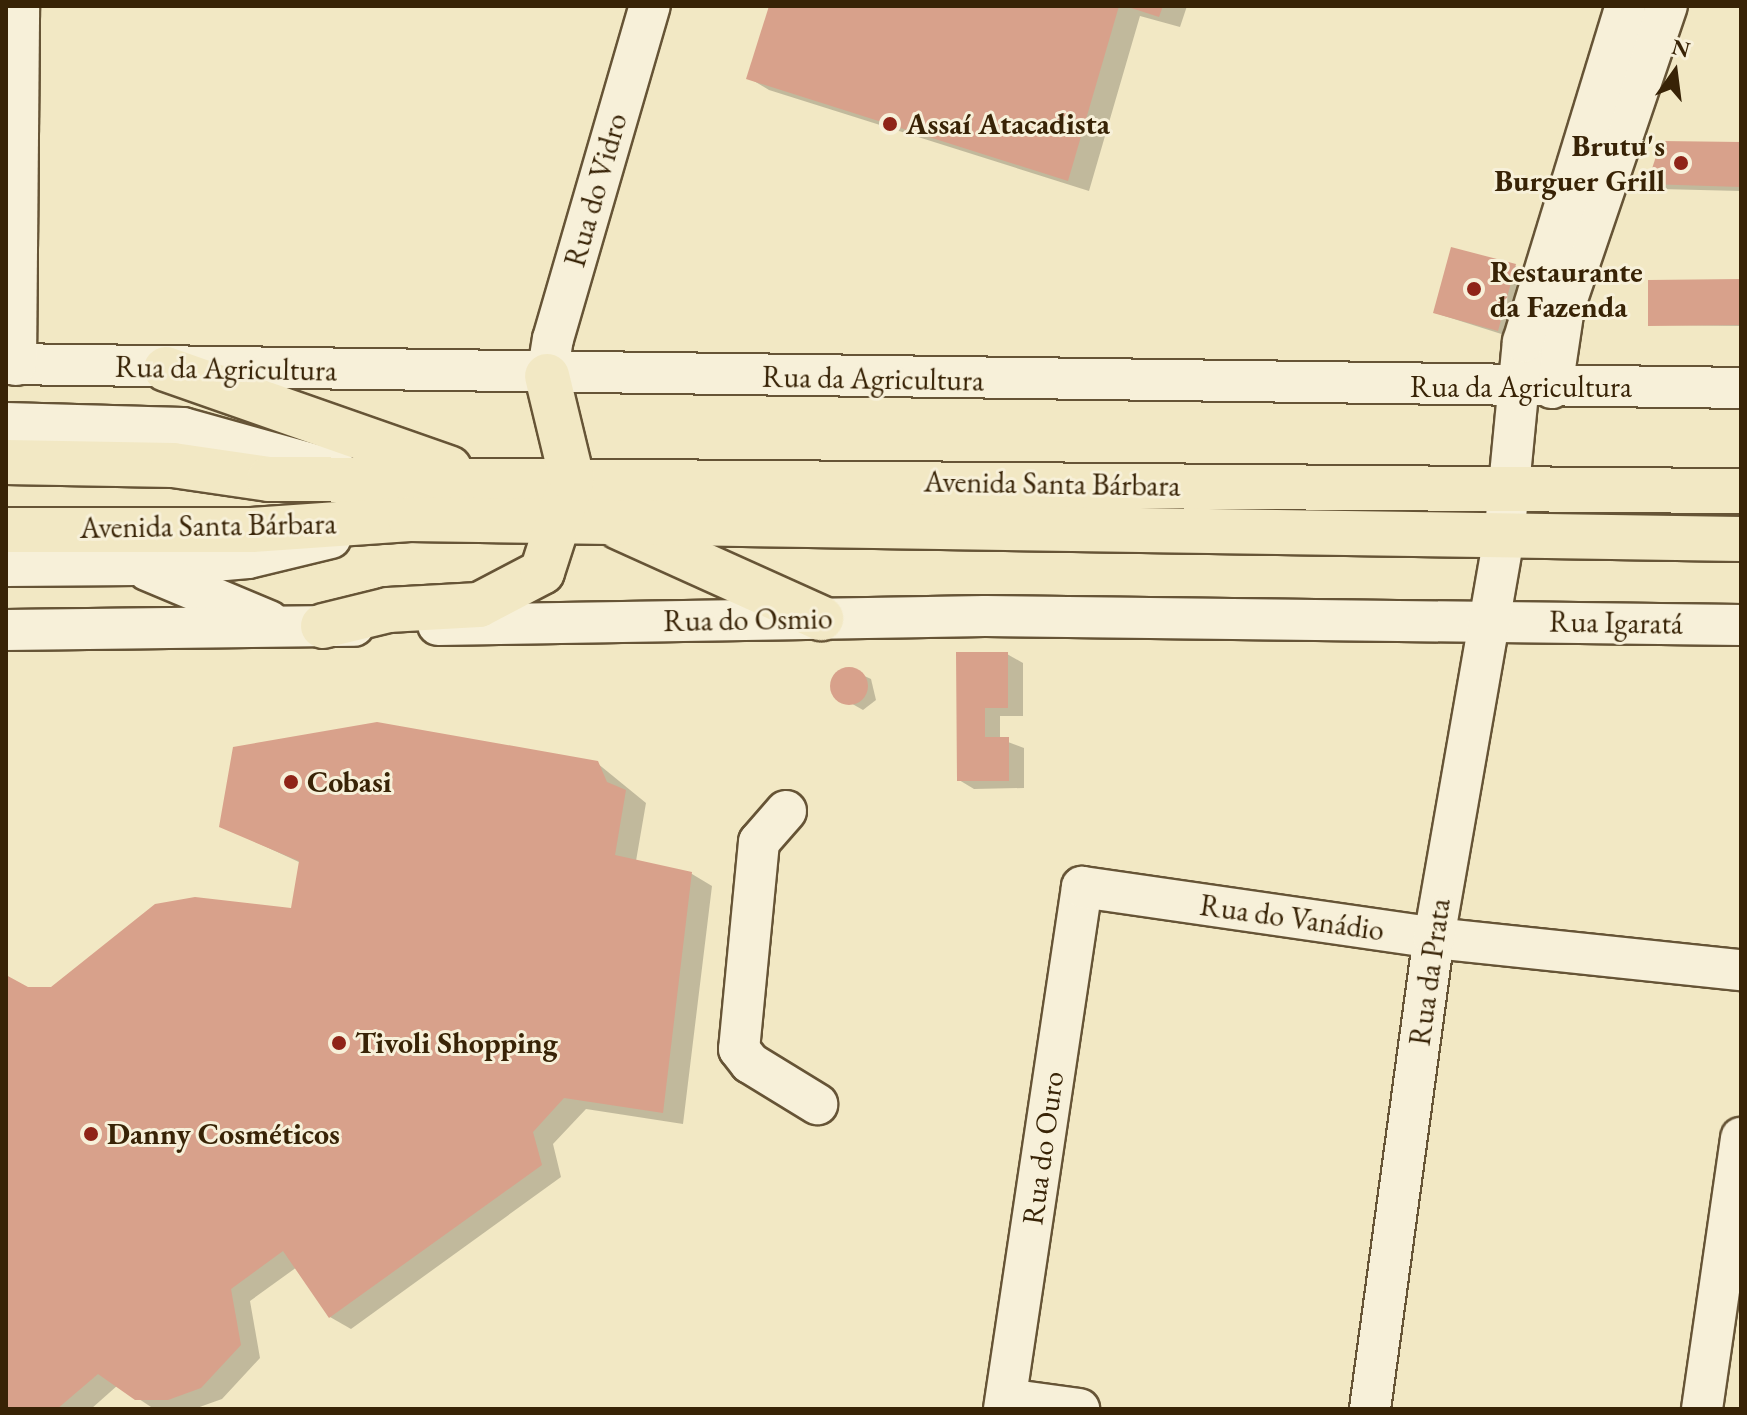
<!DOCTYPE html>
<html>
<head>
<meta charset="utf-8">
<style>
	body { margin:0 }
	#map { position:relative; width:1747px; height:1415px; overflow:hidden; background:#f2e8c4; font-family:"EB Garamond",serif }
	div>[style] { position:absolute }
	.shadow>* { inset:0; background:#0003 }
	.building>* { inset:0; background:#d8a18b }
	.round { border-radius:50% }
	.roads { filter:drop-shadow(2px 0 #665436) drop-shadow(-2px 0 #665436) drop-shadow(0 2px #665436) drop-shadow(0 -2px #665436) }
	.minor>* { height:40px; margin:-20px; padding:0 20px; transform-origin:20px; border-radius:20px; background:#f7f0d9 }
	.major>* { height:44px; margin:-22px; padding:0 22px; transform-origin:22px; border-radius:22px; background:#f2e8c4 }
	.dots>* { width:22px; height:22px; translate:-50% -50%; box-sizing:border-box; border:4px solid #f7f0d9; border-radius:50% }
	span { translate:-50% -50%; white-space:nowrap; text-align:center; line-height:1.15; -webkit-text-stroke:6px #f7f0d9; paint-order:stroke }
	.poi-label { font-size:30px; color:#382306; font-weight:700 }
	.left { translate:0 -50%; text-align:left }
	.right { translate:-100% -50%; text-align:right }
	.street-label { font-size:30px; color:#382306 }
	.frame { position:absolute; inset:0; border:8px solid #382306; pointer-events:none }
	.north { position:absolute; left:1635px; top:32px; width:80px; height:80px; -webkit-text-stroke:6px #f7f0d9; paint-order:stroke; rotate:14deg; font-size:22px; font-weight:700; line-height:32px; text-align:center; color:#382306 }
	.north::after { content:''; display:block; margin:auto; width:28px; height:36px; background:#382306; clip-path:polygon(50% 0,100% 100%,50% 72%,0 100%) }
</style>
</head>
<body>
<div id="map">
	<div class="shadow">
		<div style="clip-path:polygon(771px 6px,1187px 6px,1180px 27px,1140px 16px,1089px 191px,769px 90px,749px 78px)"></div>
		<div style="clip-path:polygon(1741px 144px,1741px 191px,1659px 189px,1649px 183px)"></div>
		<div style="clip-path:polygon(1515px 266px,1530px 275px,1514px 338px,1435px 313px)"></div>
		<div style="clip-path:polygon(1741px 281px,1741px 326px,1650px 325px)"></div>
		<div style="clip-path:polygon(958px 654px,1007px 654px,1023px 663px,1023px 716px,1000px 716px,1000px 739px,1024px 748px,1024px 788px,974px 789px,959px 780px)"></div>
		<div style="clip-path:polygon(849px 669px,871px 679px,876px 700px,863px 710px,833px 693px,835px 676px)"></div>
		<div style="clip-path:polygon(597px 763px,646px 803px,636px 861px,692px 874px,712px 886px,683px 1124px,586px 1109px,553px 1144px,561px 1177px,351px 1329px,330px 1317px,297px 1267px,250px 1301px,260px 1358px,222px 1399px,194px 1409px,154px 1409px,118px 1385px,91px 1409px,6px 1409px,6px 977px,28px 989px,51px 989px,293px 910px,301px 863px,221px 826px)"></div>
	</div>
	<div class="building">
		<div style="clip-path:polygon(769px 6px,1119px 6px,1068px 181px,746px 79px)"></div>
		<div style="clip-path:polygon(1125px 6px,1163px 6px,1159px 17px)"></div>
		<div style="clip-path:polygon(1661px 141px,1741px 142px,1741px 187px,1647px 184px)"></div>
		<div style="clip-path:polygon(1451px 247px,1516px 264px,1498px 331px,1433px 313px)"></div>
		<div style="clip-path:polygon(1741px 279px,1741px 325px,1648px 326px,1648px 280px)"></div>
		<div style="clip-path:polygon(956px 652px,1008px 652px,1008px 708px,985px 708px,985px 737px,1009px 737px,1009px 781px,957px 781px)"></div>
		<div class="round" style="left:830px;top:667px;width:38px;height:38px"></div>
		<div style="clip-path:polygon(377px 722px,598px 761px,607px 782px,626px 790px,615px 855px,692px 872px,663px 1113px,564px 1098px,533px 1132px,542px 1165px,329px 1318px,283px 1251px,231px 1289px,241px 1345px,201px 1388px,168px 1400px,135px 1400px,98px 1374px,57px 1409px,6px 1409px,6px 975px,28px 987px,51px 987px,155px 904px,195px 897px,291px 908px,299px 861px,219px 827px,233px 747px)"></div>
	</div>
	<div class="roads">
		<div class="minor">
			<div style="left:6px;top:364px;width:1735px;rotate:0.79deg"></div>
			<div style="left:16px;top:365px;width:359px;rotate:-89.5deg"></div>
			<div style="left:547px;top:376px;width:37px;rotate:-81deg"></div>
			<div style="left:553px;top:339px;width:347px;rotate:-73.8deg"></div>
			<div style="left:1552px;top:388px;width:81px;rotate:-81.5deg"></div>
			<div style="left:1564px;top:308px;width:319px;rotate:-71.2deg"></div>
			<div style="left:6px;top:423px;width:177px;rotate:1.6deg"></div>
			<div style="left:183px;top:428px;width:160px;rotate:15.6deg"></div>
			<div style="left:6px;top:566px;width:163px;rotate:-0.4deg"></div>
			<div style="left:169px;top:565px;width:79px;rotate:-5.1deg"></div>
			<div style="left:248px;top:558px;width:85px;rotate:-13.5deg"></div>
			<div style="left:147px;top:570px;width:132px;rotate:22.7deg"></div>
			<div style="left:438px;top:625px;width:547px;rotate:-0.94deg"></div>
			<div style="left:985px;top:616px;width:756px;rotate:0.68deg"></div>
			<div style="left:6px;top:630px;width:348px;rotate:-0.7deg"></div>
			<div style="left:786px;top:811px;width:41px;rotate:131.1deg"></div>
			<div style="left:759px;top:842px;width:208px;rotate:95.5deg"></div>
			<div style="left:739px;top:1049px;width:18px;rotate:52deg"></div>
			<div style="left:750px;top:1063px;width:79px;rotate:31.5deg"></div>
			<div style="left:1006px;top:1399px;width:74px;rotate:7.8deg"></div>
			<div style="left:1004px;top:1409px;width:528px;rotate:-81.5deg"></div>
			<div style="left:1082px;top:887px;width:356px;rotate:8.2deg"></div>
			<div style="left:1434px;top:938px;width:309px;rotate:6deg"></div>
			<div style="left:1370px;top:1409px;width:475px;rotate:-82.3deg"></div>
			<div style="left:1434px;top:938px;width:406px;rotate:-80.1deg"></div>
			<div style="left:1504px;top:538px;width:197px;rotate:-84.5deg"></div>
			<div style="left:1523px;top:342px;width:351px;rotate:-73deg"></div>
			<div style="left:1702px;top:1409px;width:274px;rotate:-81.8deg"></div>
		</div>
		<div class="major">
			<div style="left:166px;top:369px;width:300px;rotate:19.3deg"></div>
			<div style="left:6px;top:462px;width:167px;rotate:1deg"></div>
			<div style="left:173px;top:465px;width:97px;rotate:8.3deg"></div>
			<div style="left:269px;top:479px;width:1472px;rotate:0.47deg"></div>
			<div style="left:619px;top:527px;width:222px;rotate:24.3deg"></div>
			<div style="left:6px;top:530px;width:246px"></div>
			<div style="left:252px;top:530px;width:158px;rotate:-4deg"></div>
			<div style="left:410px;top:519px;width:1331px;rotate:0.86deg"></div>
			<div style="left:323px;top:626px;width:67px;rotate:-13.8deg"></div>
			<div style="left:388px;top:610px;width:91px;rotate:-3.1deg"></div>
			<div style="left:479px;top:605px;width:71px;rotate:-27.6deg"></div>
			<div style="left:542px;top:572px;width:98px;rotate:-72.1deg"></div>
			<div style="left:572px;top:479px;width:106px;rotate:-103.6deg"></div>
		</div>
	</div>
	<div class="dots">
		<div style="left:890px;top:124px;background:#8f2418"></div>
		<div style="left:1681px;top:163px;background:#8f2418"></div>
		<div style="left:1474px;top:289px;background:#8f2418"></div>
		<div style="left:291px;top:782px;background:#8f2418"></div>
		<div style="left:339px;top:1043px;background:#8f2418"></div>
		<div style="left:91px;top:1134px;background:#8f2418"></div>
	</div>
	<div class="poi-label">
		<span class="left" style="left:906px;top:124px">Assaí Atacadista</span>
		<span class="right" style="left:1665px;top:163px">Brutu's<br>Burguer Grill</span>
		<span class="left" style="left:1490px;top:289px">Restaurante<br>da Fazenda</span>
		<span class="left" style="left:307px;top:782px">Cobasi</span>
		<span class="left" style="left:355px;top:1043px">Tivoli Shopping</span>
		<span class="left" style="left:107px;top:1134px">Danny Cosméticos</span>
	</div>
	<div class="street-label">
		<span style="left:596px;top:190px;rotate:-74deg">Rua do Vidro</span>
		<span style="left:226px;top:369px;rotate:1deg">Rua da Agricultura</span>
		<span style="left:873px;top:379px;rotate:1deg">Rua da Agricultura</span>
		<span style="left:1521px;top:387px">Rua da Agricultura</span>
		<span style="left:1052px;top:484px;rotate:1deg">Avenida Santa Bárbara</span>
		<span style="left:208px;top:526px;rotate:-1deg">Avenida Santa Bárbara</span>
		<span style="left:748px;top:620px;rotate:-1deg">Rua do Osmio</span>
		<span style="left:1616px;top:623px;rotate:1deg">Rua Igaratá</span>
		<span style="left:1292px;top:918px;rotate:8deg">Rua do Vanádio</span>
		<span style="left:1430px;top:972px;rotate:-82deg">Rua da Prata</span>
		<span style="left:1043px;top:1148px;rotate:-82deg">Rua do Ouro</span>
	</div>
	<div class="frame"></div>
	<div class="north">N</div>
</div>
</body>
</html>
